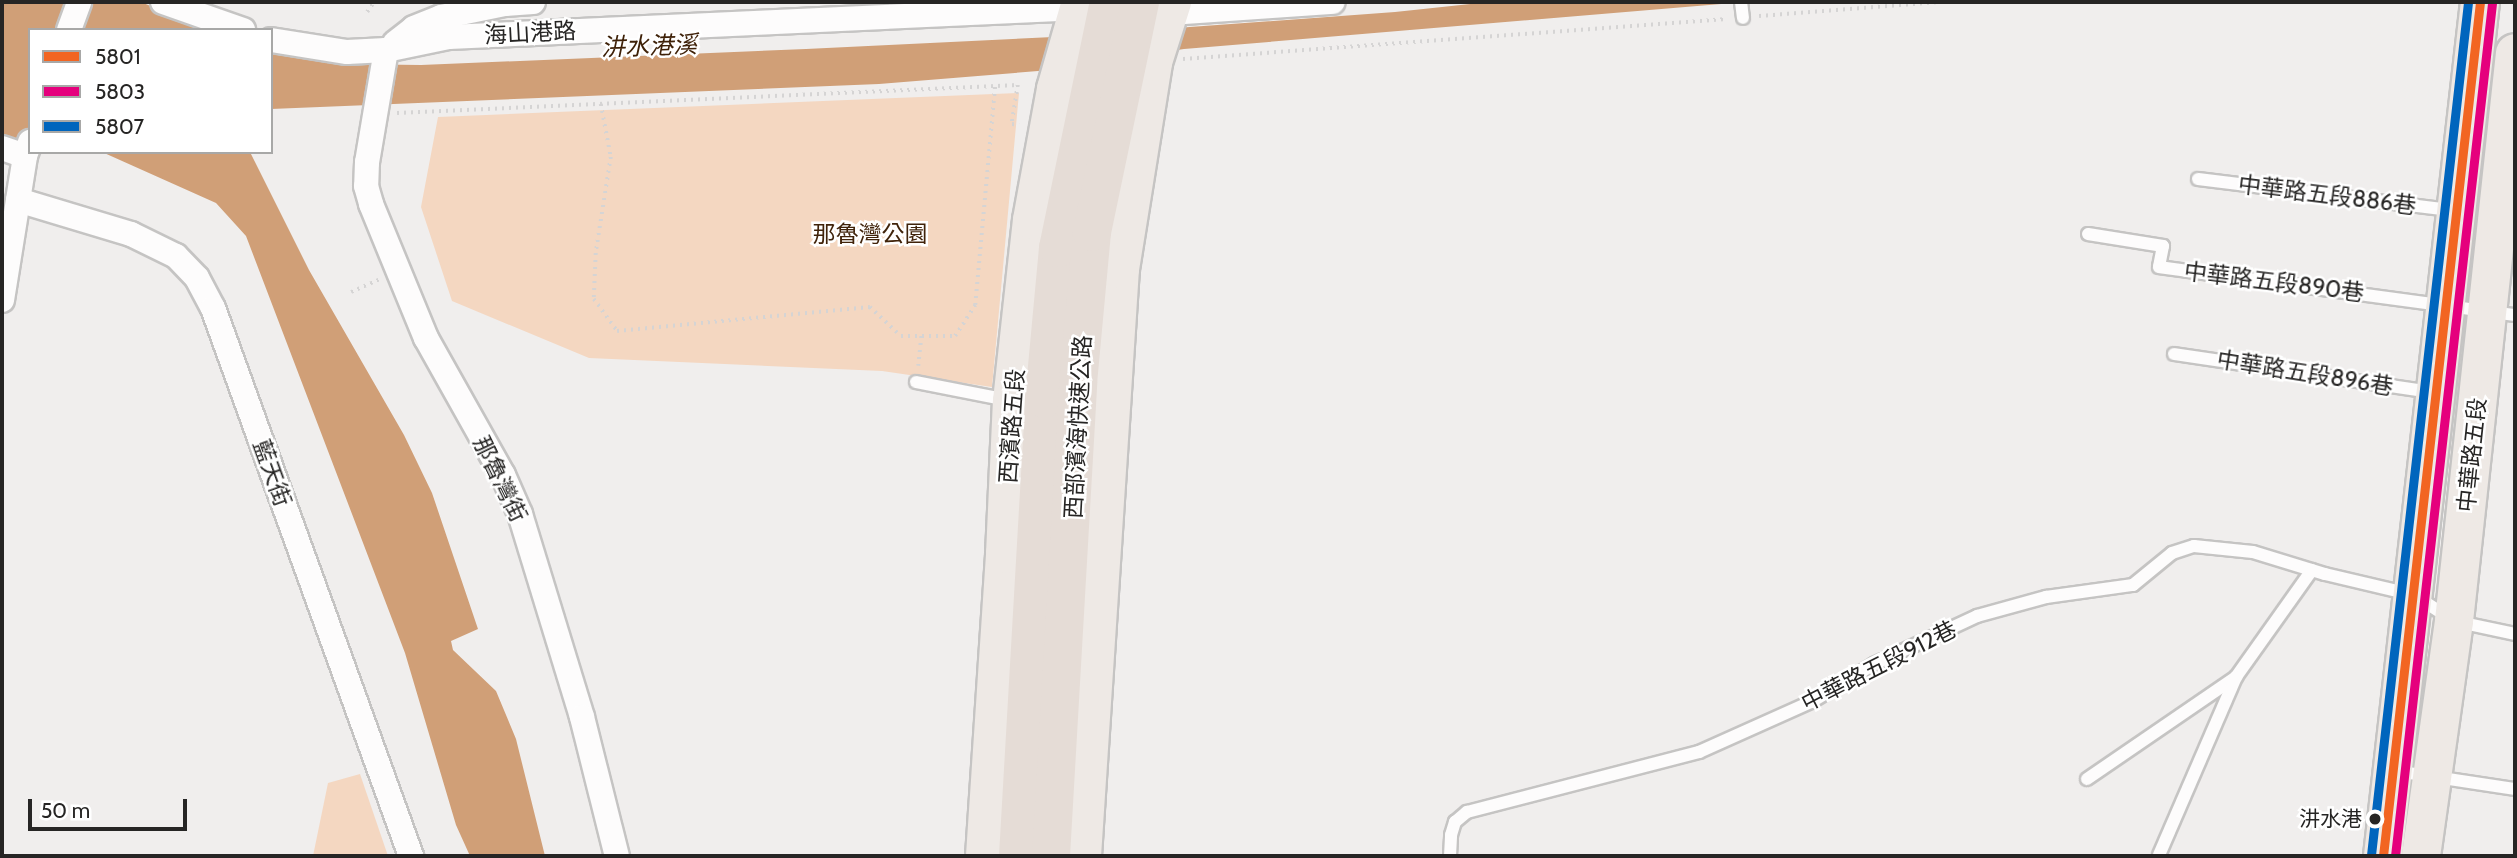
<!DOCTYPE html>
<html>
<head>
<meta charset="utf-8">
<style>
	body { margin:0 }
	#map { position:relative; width:2517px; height:858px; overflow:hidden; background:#f0eeed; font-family:Cabin,"Noto Sans TC",sans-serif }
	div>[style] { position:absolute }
	.green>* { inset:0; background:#f4d7c1 }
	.water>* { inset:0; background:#d09f77 }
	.path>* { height:3.5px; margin-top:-1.75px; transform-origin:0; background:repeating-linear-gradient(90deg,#d5d4d4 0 2px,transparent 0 7px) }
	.roads { filter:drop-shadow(2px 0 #c5c4c3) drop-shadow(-2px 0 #c5c4c3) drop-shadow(0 2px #c5c4c3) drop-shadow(0 -2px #c5c4c3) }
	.lane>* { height:12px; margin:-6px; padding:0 6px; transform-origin:6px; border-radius:6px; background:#fdfcfc }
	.street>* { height:24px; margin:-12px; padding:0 12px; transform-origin:12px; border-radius:12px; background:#fdfcfc }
	.primary>* { height:38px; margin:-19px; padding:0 19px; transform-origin:19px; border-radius:19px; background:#eee9e5 }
	.highway>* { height:38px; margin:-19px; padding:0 19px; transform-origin:19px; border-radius:19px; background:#e5dcd6 }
	.bus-1>* { height:9px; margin:-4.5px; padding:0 4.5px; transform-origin:4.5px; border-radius:4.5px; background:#f26522 }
	.bus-2>* { height:9px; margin:-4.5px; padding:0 4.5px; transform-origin:4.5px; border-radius:4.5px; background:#e5007d }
	.bus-3>* { height:9px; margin:-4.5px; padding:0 4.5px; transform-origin:4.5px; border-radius:4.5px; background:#0065bd }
	.dots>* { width:19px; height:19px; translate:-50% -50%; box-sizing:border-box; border:4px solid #fff; border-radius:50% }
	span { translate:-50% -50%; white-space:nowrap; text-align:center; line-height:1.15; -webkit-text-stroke:5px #fff; paint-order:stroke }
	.bus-label { font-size:21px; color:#262524 }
	.right { translate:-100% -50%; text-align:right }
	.street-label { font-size:23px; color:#262524 }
	.park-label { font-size:23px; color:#40230a }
	.water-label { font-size:24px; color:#3e2108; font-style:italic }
	.frame { position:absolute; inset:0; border:4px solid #262524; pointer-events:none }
	.legend { position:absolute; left:28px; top:28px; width:245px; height:126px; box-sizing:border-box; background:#fff; border:2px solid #a8a8a7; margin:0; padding:9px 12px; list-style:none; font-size:21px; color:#262524 }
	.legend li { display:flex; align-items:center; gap:14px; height:35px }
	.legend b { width:35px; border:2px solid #a8a8a7 }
	.scale { position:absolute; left:28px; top:799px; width:159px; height:32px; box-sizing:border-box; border:4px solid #262524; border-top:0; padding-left:9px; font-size:21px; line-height:24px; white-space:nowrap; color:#262524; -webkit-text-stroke:5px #fff; paint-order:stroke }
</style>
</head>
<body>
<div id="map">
	<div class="green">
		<div style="clip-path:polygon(1019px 93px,992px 387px,882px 371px,589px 358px,452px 301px,421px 207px,438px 117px)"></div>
		<div style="clip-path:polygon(360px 774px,388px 856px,313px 856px,328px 783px)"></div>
	</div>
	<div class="water">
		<div style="clip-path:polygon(2px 2px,141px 2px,207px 30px,30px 30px,30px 146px,2px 146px)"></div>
		<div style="clip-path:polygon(1489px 2px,1745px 2px,1184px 49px,1038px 71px,879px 84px,271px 109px,271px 54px,341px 64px,421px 65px,806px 49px,1053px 37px,1395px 12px)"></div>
		<div style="clip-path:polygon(102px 152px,250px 152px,309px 270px,404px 435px,432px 493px,478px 629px,451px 641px,453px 650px,496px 691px,516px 739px,545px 856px,470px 856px,456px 825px,405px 653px,246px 236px,216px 203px)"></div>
	</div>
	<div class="path">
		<div style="left:367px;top:12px;width:12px;rotate:-55deg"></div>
		<div style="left:1759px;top:16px;width:181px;rotate:-4.4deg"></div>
		<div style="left:1183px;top:59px;width:545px;rotate:-4.21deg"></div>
		<div style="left:601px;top:104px;width:54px;rotate:79.3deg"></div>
		<div style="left:611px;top:157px;width:97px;rotate:98.9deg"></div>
		<div style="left:596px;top:253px;width:46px;rotate:92.5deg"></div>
		<div style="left:594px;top:299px;width:39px;rotate:54deg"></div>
		<div style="left:617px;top:331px;width:254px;rotate:-5.4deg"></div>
		<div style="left:870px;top:307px;width:42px;rotate:43.1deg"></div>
		<div style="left:901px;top:336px;width:54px"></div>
		<div style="left:955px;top:336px;width:37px;rotate:-57deg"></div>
		<div style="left:975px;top:305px;width:220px;rotate:-84.8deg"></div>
		<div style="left:397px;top:113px;width:622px;rotate:-2.58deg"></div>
		<div style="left:1018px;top:85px;width:39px;rotate:99deg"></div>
		<div style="left:1012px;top:124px;width:7px;rotate:8deg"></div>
		<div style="left:351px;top:292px;width:32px;rotate:-24deg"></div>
		<div style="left:918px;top:366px;width:30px;rotate:-84deg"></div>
	</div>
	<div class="roads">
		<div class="lane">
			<div style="left:1741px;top:2px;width:16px;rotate:83deg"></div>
			<div style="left:2198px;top:179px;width:256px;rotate:7deg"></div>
			<div style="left:2088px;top:234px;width:76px;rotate:9.1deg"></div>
			<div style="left:2163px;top:246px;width:21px;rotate:101deg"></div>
			<div style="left:2159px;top:267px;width:359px;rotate:7.7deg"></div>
			<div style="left:2174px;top:354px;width:259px;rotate:8.4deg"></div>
			<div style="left:916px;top:382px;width:94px;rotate:11.1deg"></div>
			<div style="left:2396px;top:771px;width:120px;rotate:8.6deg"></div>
			<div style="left:2087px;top:779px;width:181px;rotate:-34.4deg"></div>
			<div style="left:2236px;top:677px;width:131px;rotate:-54.6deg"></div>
			<div style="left:2159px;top:855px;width:194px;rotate:-66.6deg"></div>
			<div style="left:1450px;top:856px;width:21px;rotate:-87deg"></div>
			<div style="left:1451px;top:835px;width:14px;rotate:-73deg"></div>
			<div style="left:1455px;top:822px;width:16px;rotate:-40deg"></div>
			<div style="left:1467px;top:812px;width:240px;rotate:-14.5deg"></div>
			<div style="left:1699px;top:752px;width:123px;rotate:-24.1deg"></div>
			<div style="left:1811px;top:702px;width:74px;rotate:-31.1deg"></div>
			<div style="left:1874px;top:664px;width:114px;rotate:-25deg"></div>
			<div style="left:1977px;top:616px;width:72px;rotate:-15.4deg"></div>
			<div style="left:2046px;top:597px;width:88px;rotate:-7.9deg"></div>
			<div style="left:2133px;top:585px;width:50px;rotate:-39.4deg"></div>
			<div style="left:2172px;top:553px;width:23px;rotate:-18deg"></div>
			<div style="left:2194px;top:546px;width:59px;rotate:5.8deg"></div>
			<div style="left:2253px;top:552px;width:75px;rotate:17deg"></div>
			<div style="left:2325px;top:574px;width:91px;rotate:13.3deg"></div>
			<div style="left:2414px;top:595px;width:48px;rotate:33deg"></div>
			<div style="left:2454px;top:621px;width:62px;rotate:12deg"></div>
		</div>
		<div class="street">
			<div style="left:163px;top:2px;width:85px;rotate:19.3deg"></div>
			<div style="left:1156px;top:14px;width:177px;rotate:-3.9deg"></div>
			<div style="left:69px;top:30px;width:30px;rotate:-70deg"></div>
			<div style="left:271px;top:40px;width:77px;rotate:9deg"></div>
			<div style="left:347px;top:52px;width:39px;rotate:-3deg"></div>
			<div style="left:386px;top:50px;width:64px;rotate:-11.7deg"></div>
			<div style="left:449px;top:37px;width:610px;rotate:-2.63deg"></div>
			<div style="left:1058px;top:9px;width:34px;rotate:5deg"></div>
			<div style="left:395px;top:43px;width:24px;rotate:-38deg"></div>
			<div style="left:414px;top:28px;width:29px;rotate:-22deg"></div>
			<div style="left:441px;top:17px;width:65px;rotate:-11.5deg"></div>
			<div style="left:505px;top:4px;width:28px;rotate:-4deg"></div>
			<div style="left:386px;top:50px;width:114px;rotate:99.6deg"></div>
			<div style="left:367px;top:162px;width:24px;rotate:92deg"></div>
			<div style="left:366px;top:186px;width:19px;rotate:74deg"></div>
			<div style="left:371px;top:204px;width:145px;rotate:67.7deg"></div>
			<div style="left:426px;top:338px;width:157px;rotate:60.7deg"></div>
			<div style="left:503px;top:475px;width:43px;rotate:66.4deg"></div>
			<div style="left:520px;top:514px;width:212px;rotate:73deg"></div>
			<div style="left:582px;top:717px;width:143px;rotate:75.9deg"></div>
			<div style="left:2px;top:148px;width:24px;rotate:19deg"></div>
			<div style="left:18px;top:200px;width:118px;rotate:16.7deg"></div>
			<div style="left:131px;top:234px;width:50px;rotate:26.1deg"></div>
			<div style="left:176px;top:256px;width:30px;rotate:46deg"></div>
			<div style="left:197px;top:278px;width:34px;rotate:62deg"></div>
			<div style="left:213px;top:308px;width:583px;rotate:70.13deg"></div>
			<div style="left:2px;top:300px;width:146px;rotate:-80.9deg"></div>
			<div style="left:25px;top:156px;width:15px;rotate:-70deg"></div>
		</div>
		<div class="primary">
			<div style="left:985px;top:856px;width:303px;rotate:-86.2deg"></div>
			<div style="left:1005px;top:554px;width:153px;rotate:-87.4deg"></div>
			<div style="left:1012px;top:401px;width:182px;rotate:-83.7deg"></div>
			<div style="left:1032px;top:220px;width:133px;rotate:-79.6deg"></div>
			<div style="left:1056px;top:89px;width:91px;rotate:-74deg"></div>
			<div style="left:1082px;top:856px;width:588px;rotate:-86.3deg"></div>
			<div style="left:1120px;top:269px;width:210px;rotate:-80.9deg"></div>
			<div style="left:1153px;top:62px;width:63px;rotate:-72.4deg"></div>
			<div style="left:2383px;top:856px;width:859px;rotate:-83.52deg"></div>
			<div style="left:2421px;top:856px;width:237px;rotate:-82deg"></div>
			<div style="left:2454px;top:621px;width:571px;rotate:-83.87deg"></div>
		</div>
		<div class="highway">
			<div style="left:1018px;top:856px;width:458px;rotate:-86.7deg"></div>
			<div style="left:1044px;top:399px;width:152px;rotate:-84.7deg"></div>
			<div style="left:1058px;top:248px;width:251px;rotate:-78.3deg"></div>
			<div style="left:1051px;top:856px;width:474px;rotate:-86.7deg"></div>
			<div style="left:1078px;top:383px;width:152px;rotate:-84.7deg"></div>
			<div style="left:1092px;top:232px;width:235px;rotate:-78.2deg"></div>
		</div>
	</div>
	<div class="bus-1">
		<div style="left:2383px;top:856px;width:859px;rotate:-83.52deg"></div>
	</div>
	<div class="bus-2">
		<div style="left:2395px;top:856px;width:858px;rotate:-83.51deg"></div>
	</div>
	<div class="bus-3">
		<div style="left:2371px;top:855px;width:858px;rotate:-83.51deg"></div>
	</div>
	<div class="dots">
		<div style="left:2375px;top:819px;background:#262524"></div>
	</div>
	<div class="bus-label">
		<span class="right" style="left:2362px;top:819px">汫水港</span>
	</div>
	<div class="street-label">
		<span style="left:530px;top:33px;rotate:-3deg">海山港路</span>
		<span style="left:2327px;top:195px;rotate:7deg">中華路五段886巷</span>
		<span style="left:2274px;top:282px;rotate:7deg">中華路五段890巷</span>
		<span style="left:2305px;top:373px;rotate:9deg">中華路五段896巷</span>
		<span style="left:1012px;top:426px;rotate:-86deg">西濱路五段</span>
		<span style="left:1078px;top:427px;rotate:-87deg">西部濱海快速公路</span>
		<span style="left:2472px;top:455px;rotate:-84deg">中華路五段</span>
		<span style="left:272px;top:473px;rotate:70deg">藍天街</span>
		<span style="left:500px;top:479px;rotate:64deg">那魯灣街</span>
		<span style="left:1879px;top:666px;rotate:-27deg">中華路五段912巷</span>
	</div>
	<div class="park-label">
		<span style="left:870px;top:234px">那魯灣公園</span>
	</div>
	<div class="water-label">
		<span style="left:649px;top:46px;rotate:-2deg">汫水港溪</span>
	</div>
	<div class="frame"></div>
	<ul class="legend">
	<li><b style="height:9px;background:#f26522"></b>5801</li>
	<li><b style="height:9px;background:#e5007d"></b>5803</li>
	<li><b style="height:9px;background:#0065bd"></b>5807</li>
	</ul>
	<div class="scale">50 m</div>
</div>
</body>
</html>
